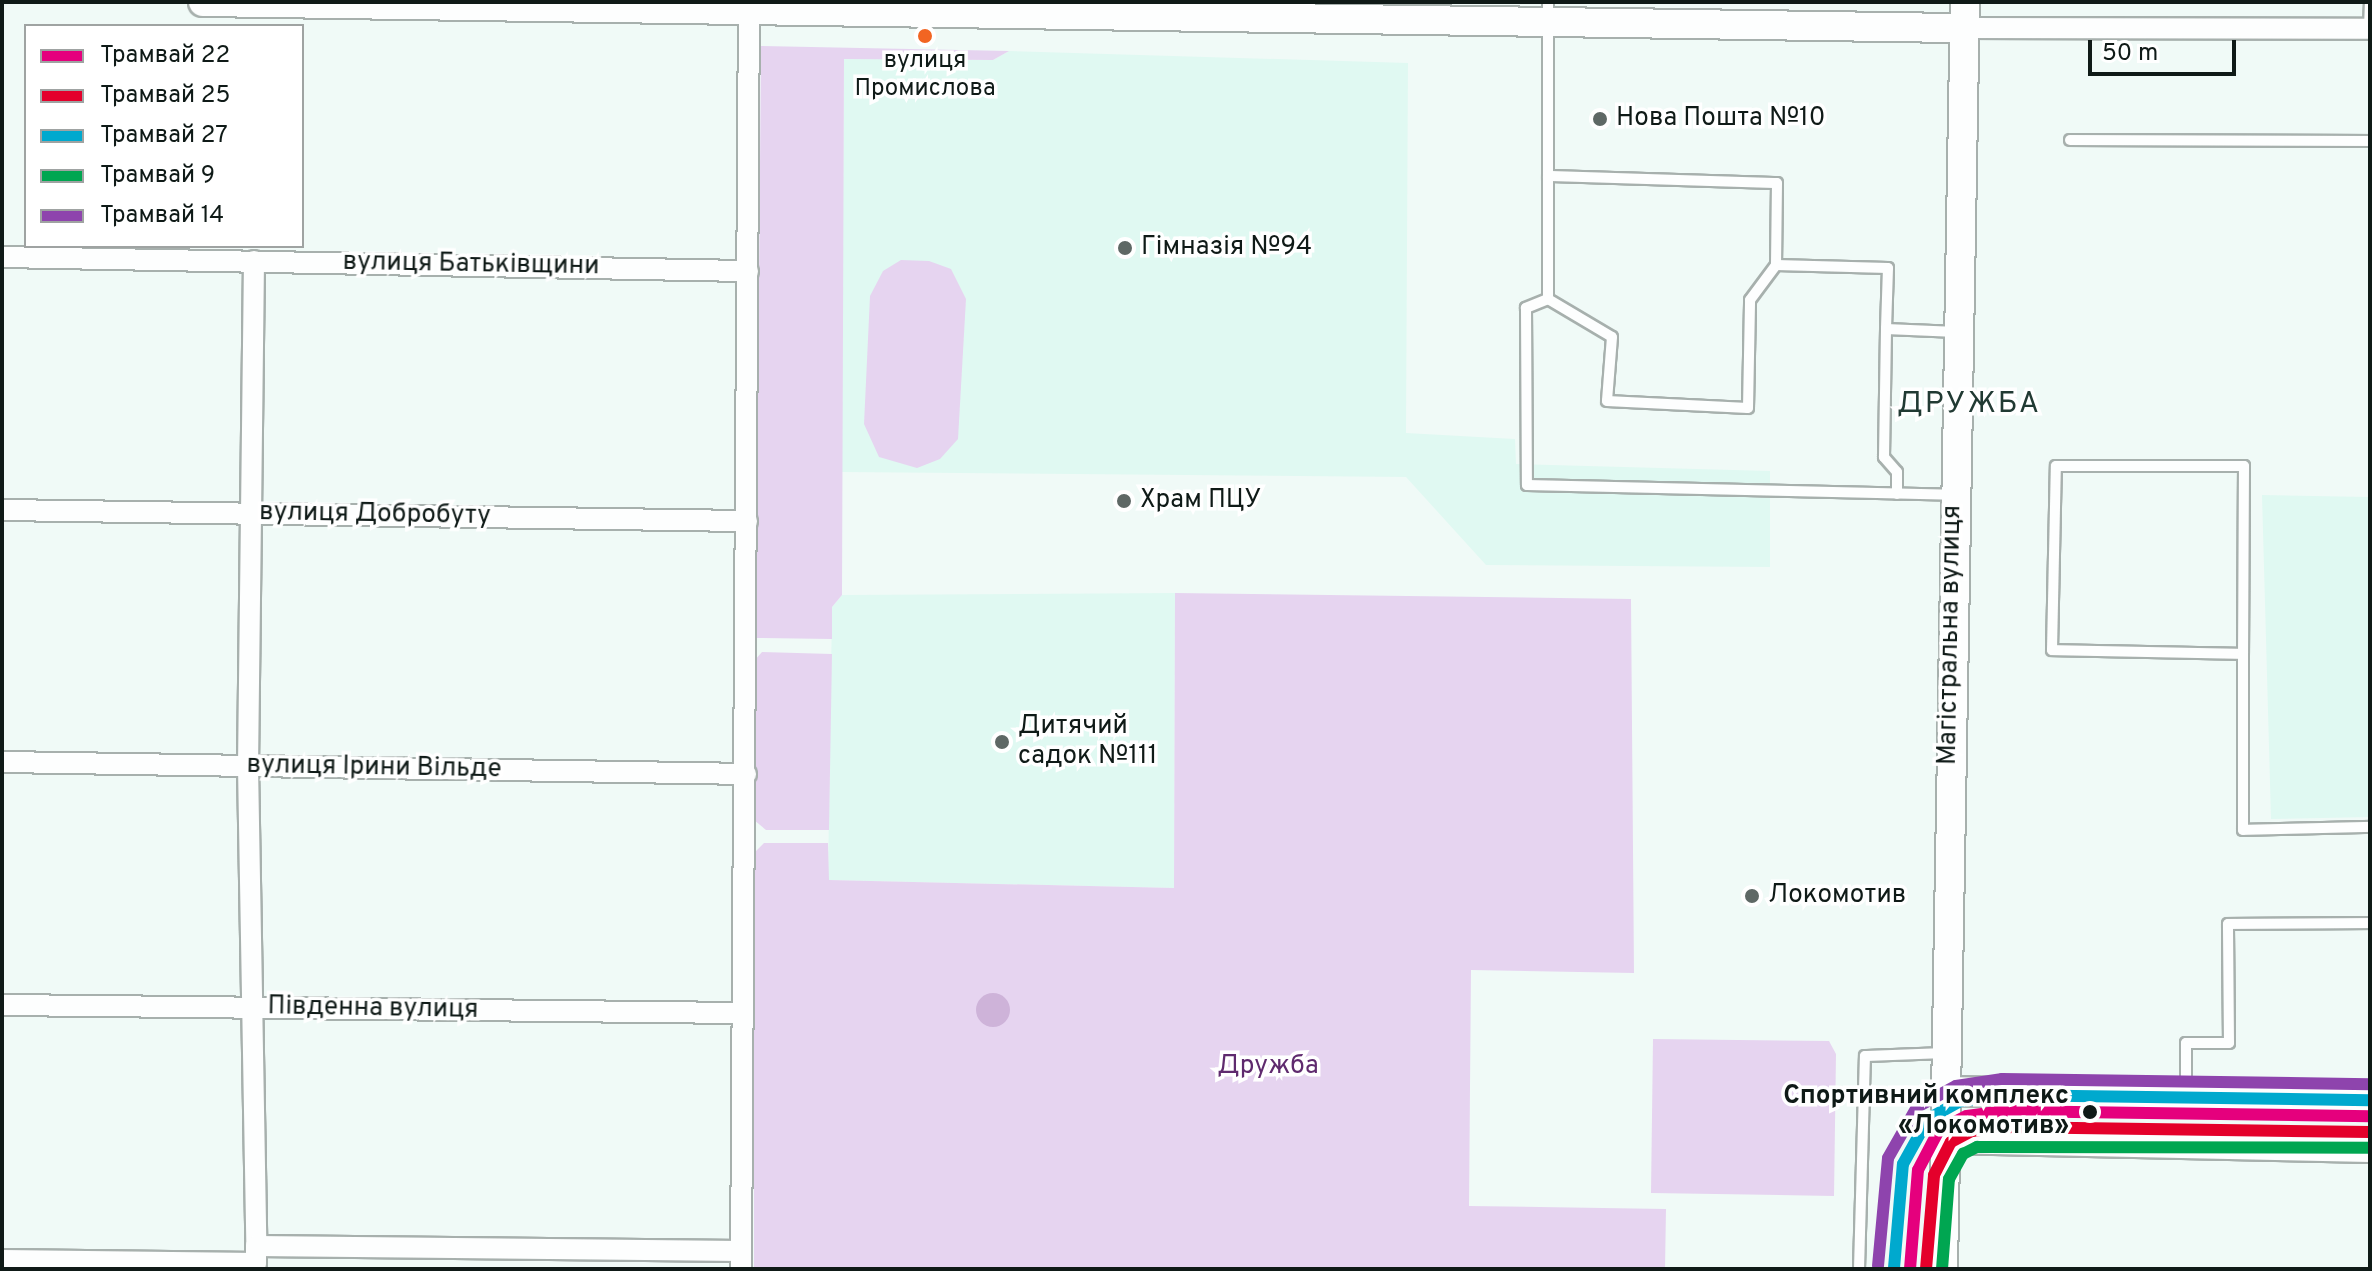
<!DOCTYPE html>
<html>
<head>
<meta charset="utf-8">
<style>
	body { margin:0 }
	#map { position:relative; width:2372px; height:1271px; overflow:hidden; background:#f0faf7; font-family:Overpass,sans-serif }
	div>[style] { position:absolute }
	.built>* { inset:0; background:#e0f9f2 }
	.green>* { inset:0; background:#e6d4f0 }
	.water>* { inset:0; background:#ceb3d9 }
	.round { border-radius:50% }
	.roads { filter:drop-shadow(2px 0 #a7b0ad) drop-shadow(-2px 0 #a7b0ad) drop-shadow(0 2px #a7b0ad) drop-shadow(0 -2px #a7b0ad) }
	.lane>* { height:10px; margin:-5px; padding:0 5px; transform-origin:5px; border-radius:5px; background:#fdfefe }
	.street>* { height:20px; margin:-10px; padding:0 10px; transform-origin:10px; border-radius:10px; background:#fdfefe }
	.secondary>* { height:28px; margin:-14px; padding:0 14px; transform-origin:14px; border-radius:14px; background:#fdfefe }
	.tram-1>* { height:12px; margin:-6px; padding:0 6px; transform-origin:6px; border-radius:6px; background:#e5007d }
	.tram-2>* { height:12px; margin:-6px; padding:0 6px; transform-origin:6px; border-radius:6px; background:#e4002b }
	.tram-3>* { height:12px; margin:-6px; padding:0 6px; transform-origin:6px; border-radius:6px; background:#00a9ce }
	.tram-4>* { height:12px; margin:-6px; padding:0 6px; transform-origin:6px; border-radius:6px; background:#00a651 }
	.tram-5>* { height:12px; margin:-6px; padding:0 6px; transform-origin:6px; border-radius:6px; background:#8e44ad }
	.dots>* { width:22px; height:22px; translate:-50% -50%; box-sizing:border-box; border:4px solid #fff; border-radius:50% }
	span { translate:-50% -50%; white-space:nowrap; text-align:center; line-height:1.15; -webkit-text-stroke:7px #fff; paint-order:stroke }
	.bus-label { font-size:24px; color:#0f1a17 }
	.poi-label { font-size:26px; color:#0f1a17 }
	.left { translate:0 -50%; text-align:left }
	.street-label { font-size:26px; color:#0f1a17 }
	.park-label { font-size:26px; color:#5f2a6e }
	.stop-label { font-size:26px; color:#0f1a17; font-weight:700 }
	.right { translate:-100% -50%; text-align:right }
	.quarter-label { font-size:30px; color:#213a33; letter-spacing:2px }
	.frame { position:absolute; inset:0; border:4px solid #0f1a17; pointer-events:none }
	.legend { position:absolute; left:24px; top:24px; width:280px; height:224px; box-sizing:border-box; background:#fff; border:2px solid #9fa3a2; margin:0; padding:10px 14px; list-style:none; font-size:24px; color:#0f1a17 }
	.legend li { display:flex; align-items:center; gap:16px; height:40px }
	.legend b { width:40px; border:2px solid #9fa3a2 }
	.scale { position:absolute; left:2088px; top:40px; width:148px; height:36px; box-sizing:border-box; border:4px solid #0f1a17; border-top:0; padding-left:10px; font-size:24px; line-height:28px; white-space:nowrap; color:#0f1a17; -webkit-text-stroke:6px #fff; paint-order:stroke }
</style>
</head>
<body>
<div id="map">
	<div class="built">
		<div style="clip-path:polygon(1009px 51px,1408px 63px,1406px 433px,1515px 439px,1516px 464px,1770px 471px,1770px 567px,1486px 565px,1406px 477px,841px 472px,844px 58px,993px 60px)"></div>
		<div style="clip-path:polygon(2262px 495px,2370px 497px,2370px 817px,2271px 819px)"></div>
		<div style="clip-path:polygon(1175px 593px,1174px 888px,828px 880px,832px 607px,842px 595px)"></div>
	</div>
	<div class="green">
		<div style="clip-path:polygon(761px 46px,1009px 51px,993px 60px,844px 59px,842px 595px,832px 607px,832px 639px,756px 638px)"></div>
		<div style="clip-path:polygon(901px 260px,929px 261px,951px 269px,966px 299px,958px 439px,940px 459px,917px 468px,879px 457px,864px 424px,870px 296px,883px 271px)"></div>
		<div style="clip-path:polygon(1175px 593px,1631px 599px,1634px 973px,1471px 970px,1469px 1206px,1666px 1209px,1665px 1269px,754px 1269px,754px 853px,764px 843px,828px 843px,829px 880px,1174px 888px)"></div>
		<div style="clip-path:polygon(762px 652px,832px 654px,829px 830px,766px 830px,754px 820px,754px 661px)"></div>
		<div style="clip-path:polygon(1653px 1039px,1829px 1041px,1836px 1054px,1834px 1196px,1651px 1193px)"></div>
	</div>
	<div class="water">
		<div class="round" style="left:976px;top:993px;width:34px;height:34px"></div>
	</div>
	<div class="roads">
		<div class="lane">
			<div style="left:1548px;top:2px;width:297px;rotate:90deg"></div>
			<div style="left:1548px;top:299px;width:24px;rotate:158deg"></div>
			<div style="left:1526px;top:308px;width:177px;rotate:89.7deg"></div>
			<div style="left:1527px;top:485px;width:426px;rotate:1.3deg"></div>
			<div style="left:2369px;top:29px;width:27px;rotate:-88deg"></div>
			<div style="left:2070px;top:140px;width:300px;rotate:0.2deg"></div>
			<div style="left:1548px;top:176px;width:229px;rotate:1.8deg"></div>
			<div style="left:1777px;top:183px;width:82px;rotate:90.7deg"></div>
			<div style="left:1776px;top:265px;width:112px;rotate:1.5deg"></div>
			<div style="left:1888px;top:268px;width:61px;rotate:91.9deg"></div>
			<div style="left:1548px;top:299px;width:74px;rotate:30.7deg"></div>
			<div style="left:1612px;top:337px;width:64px;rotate:94.5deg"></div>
			<div style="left:1607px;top:401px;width:141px;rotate:2.8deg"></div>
			<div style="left:1748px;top:408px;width:108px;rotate:-88.9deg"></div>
			<div style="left:1750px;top:300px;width:44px;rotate:-53.4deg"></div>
			<div style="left:1897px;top:494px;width:22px;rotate:-90deg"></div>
			<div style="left:1897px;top:472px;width:20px;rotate:-131deg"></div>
			<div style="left:1884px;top:457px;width:128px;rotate:-89.1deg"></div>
			<div style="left:1886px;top:329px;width:71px;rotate:2.4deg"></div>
			<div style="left:2243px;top:654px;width:191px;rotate:-178.8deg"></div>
			<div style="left:2052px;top:650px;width:184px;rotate:-88.8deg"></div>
			<div style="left:2056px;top:466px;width:188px"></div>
			<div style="left:2244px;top:466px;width:188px;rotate:90.3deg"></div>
			<div style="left:2243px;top:654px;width:176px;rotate:90deg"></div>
			<div style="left:2243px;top:830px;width:127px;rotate:-1.4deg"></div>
			<div style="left:2186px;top:1094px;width:51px;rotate:-90deg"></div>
			<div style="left:2186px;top:1043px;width:43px"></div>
			<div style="left:2229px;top:1043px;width:119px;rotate:-90.5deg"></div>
			<div style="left:2228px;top:924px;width:142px;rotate:-0.4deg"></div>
			<div style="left:1859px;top:1269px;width:213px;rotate:-88.4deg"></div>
			<div style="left:1865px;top:1056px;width:81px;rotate:-2.1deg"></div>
		</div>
		<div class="street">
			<div style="left:1965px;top:28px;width:405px;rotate:0.1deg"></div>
			<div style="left:2px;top:257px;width:746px;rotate:1.08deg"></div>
			<div style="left:254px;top:261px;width:505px;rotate:90.68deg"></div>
			<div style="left:248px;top:766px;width:480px;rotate:89deg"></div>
			<div style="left:2px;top:510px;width:745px;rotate:0.85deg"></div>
			<div style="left:2px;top:762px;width:744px;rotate:0.92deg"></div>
			<div style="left:2px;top:1005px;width:741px;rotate:0.62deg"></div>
			<div style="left:2px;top:1260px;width:254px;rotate:0.7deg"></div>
			<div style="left:256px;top:1263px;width:17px;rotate:-90deg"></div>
			<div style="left:256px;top:1246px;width:485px;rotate:0.6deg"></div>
			<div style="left:741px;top:1269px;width:1262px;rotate:-89.64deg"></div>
		</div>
		<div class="secondary">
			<div style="left:203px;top:2px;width:1762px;rotate:0.85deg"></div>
			<div style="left:1946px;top:1091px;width:424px;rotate:1.1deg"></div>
			<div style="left:1946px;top:1139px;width:424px;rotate:1.2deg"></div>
			<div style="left:1943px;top:1269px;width:1267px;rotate:-89.01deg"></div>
		</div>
	</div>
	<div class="tram-1">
		<div style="left:1910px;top:1269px;width:99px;rotate:-85.4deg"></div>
		<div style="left:1918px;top:1170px;width:45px;rotate:-62.3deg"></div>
		<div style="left:1939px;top:1130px;width:31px;rotate:-27deg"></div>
		<div style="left:1967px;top:1116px;width:35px;rotate:-8deg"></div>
		<div style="left:2002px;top:1111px;width:368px;rotate:0.8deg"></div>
	</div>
	<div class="tram-2">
		<div style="left:1926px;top:1269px;width:94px;rotate:-85.1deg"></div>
		<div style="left:1934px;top:1175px;width:37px;rotate:-63deg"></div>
		<div style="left:1951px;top:1142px;width:24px;rotate:-28deg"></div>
		<div style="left:1972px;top:1131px;width:31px;rotate:-7deg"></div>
		<div style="left:2003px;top:1127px;width:367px;rotate:0.8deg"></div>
	</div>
	<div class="tram-3">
		<div style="left:1894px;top:1268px;width:104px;rotate:-85.1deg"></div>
		<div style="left:1903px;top:1164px;width:51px;rotate:-60.9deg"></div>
		<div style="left:1928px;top:1119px;width:38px;rotate:-29deg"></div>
		<div style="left:1961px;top:1101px;width:41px;rotate:-8.3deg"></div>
		<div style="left:2002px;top:1095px;width:368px;rotate:0.8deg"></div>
	</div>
	<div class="tram-4">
		<div style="left:1942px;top:1269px;width:90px;rotate:-85.6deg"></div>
		<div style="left:1949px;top:1179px;width:29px;rotate:-61deg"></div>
		<div style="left:1963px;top:1154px;width:16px;rotate:-27deg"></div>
		<div style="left:1977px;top:1147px;width:393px;rotate:0.1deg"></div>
	</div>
	<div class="tram-5">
		<div style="left:1878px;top:1266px;width:108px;rotate:-84.7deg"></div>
		<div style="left:1888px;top:1158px;width:59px;rotate:-60.4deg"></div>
		<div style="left:1917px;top:1107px;width:44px;rotate:-28.3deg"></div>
		<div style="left:1956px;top:1086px;width:47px;rotate:-8.7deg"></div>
		<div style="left:2002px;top:1079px;width:368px;rotate:0.8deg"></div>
	</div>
	<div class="dots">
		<div style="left:925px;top:36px;background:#f26522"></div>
		<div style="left:1600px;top:119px;background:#5e6865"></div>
		<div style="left:1125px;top:248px;background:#5e6865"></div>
		<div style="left:1124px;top:501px;background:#5e6865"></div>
		<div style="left:1002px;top:742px;background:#5e6865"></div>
		<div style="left:1752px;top:896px;background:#5e6865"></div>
		<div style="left:2090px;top:1112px;background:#0f1a17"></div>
	</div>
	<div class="bus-label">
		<span style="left:925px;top:76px">вулиця<br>Промислова</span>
	</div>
	<div class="poi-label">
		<span class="left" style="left:1616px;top:119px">Нова Пошта №10</span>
		<span class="left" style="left:1141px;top:248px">Гімназія №94</span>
		<span class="left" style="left:1140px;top:501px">Храм ПЦУ</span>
		<span class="left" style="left:1018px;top:742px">Дитячий<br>садок №111</span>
		<span class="left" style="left:1768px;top:896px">Локомотив</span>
	</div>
	<div class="street-label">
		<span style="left:471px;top:265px;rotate:1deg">вулиця Батьківщини</span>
		<span style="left:375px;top:515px;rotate:1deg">вулиця Добробуту</span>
		<span style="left:1951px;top:635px;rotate:-89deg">Магістральна вулиця</span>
		<span style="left:374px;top:768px;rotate:1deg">вулиця Ірини Вільде</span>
		<span style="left:373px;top:1009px;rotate:1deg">Південна вулиця</span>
	</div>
	<div class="park-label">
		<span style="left:1268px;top:1067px">Дружба</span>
	</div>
	<div class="stop-label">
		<span class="right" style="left:2069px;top:1112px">Спортивний комплекс<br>«Локомотив»</span>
	</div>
	<div class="quarter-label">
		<span style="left:1969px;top:405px">ДРУЖБА</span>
	</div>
	<div class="frame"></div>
	<ul class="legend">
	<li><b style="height:10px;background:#e5007d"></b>Трамвай 22</li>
	<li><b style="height:10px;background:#e4002b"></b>Трамвай 25</li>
	<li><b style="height:10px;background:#00a9ce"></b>Трамвай 27</li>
	<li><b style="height:10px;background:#00a651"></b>Трамвай 9</li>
	<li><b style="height:10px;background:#8e44ad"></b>Трамвай 14</li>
	</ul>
	<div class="scale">50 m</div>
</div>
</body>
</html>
